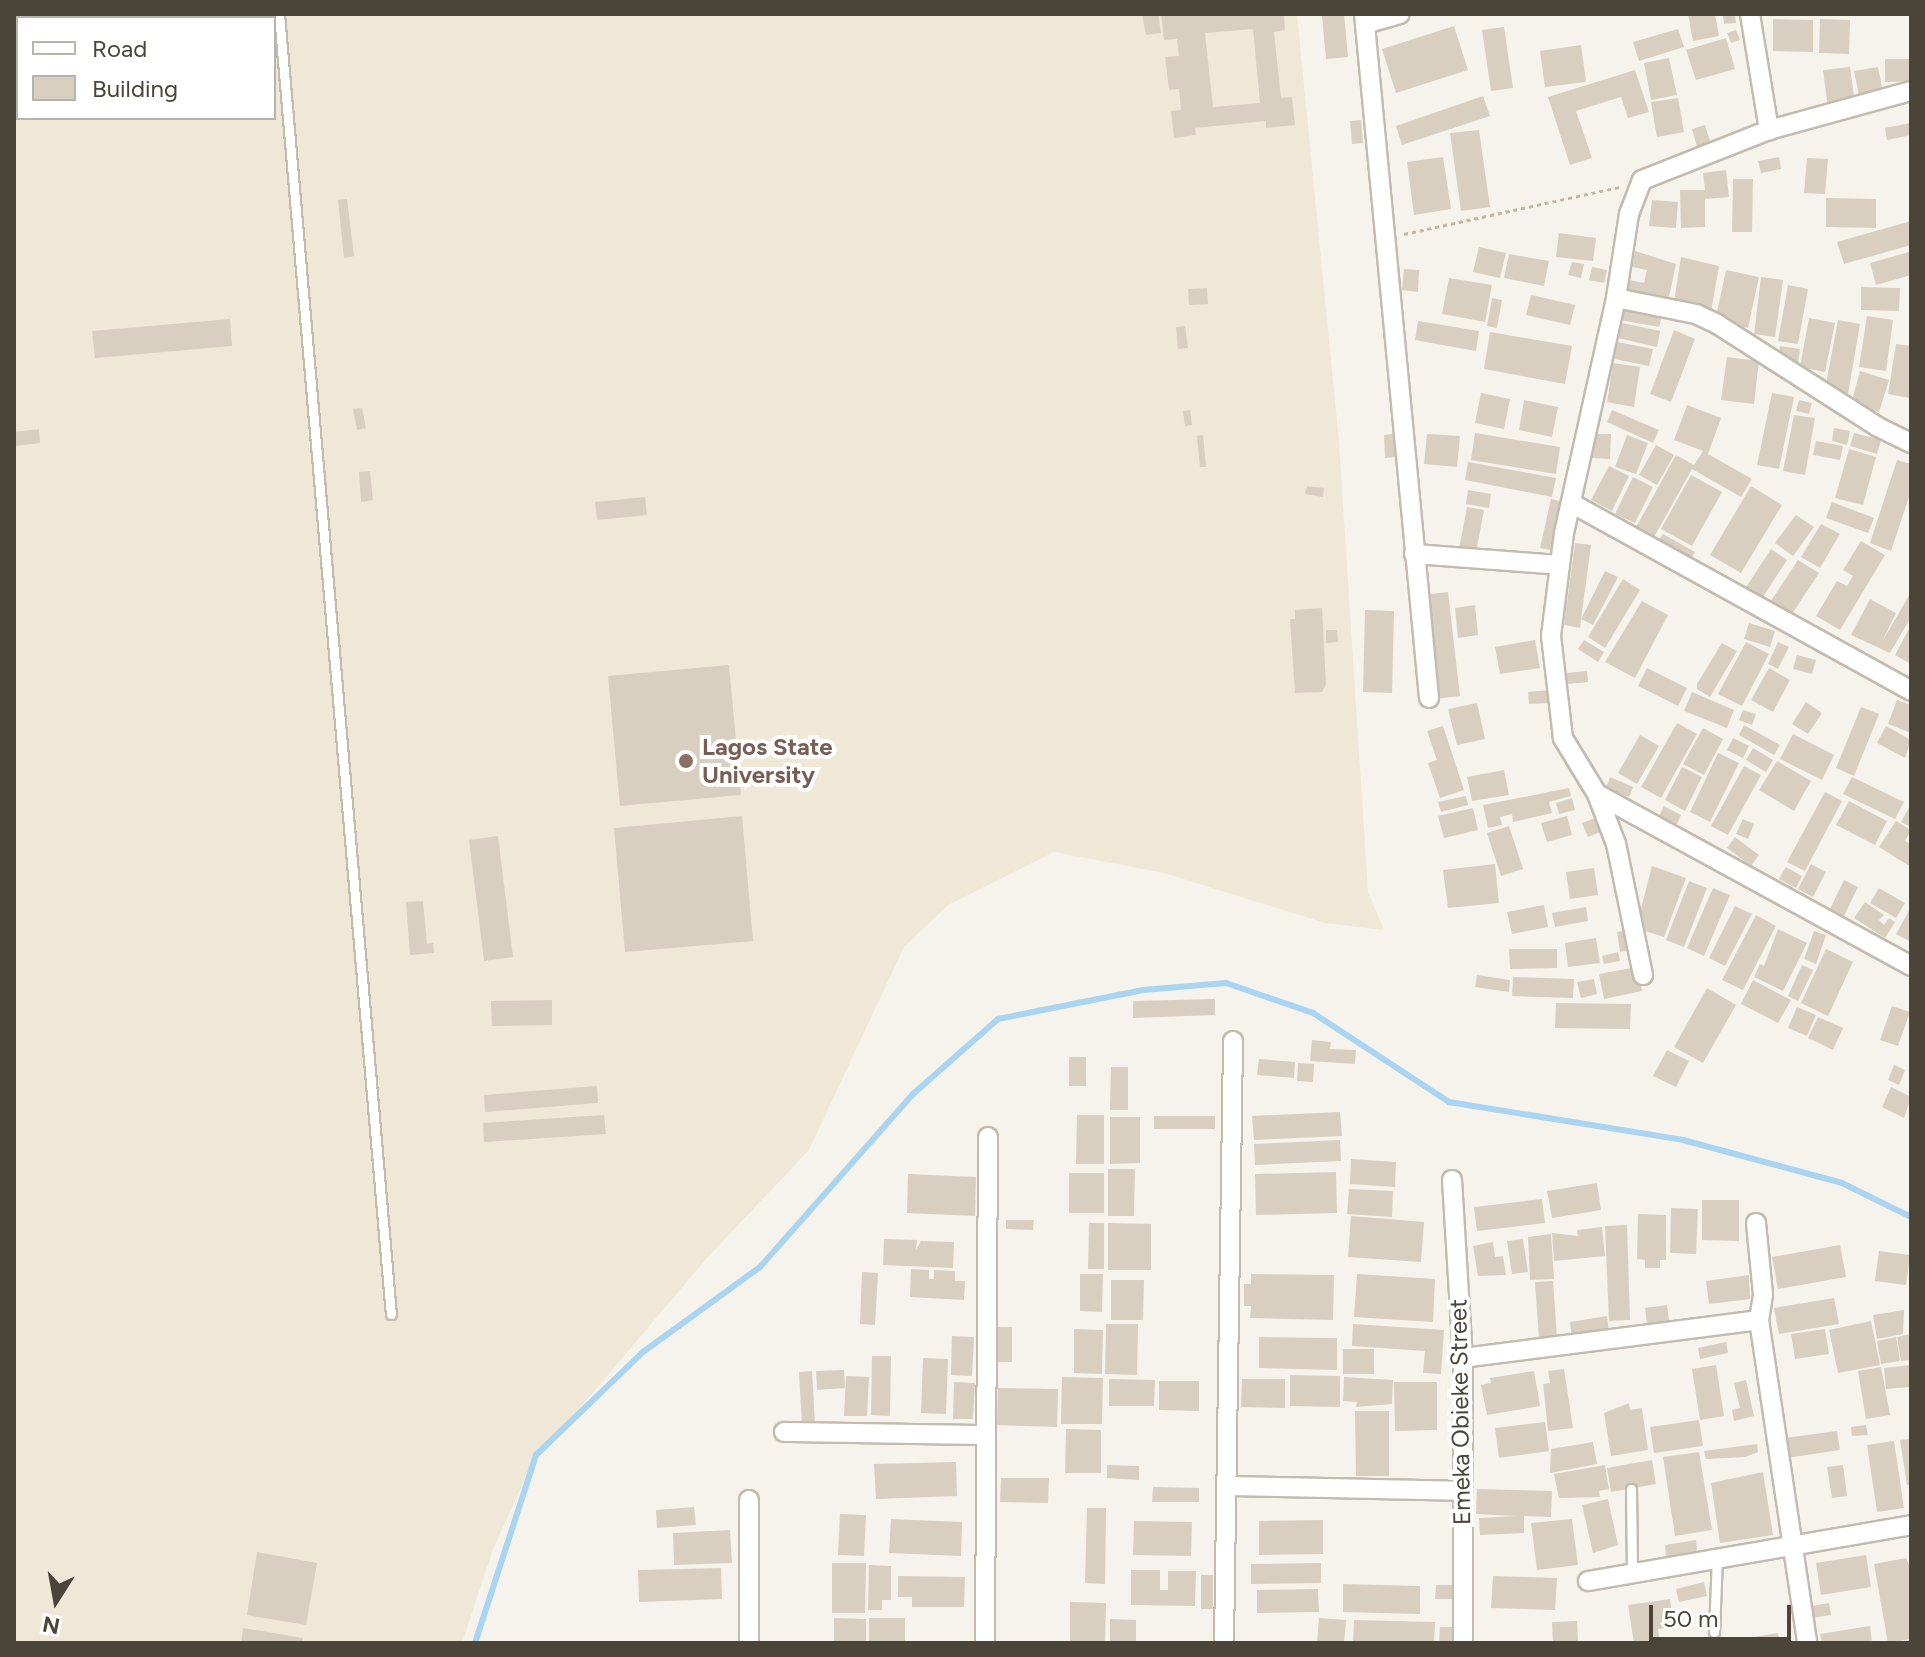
<!DOCTYPE html>
<html>
<head>
<meta charset="utf-8">
<style>
	body { margin:0 }
	#map { position:relative; width:1925px; height:1657px; overflow:hidden; background:#f6f3ec; font-family:Figtree,sans-serif }
	div>[style] { position:absolute }
	.education>* { inset:0; background:#efe8d6 }
	.stream>* { height:6px; margin:-3px; padding:0 3px; transform-origin:3px; border-radius:3px; background:#a9d4f2 }
	.building>* { inset:0; background:#d8cfc1 }
	.path>* { height:3px; margin-top:-1.5px; transform-origin:0; background:repeating-linear-gradient(90deg,#c4b79f 0 4px,transparent 0 8px) }
	.roads { filter:drop-shadow(2px 0 #c2bbae) drop-shadow(-2px 0 #c2bbae) drop-shadow(0 2px #c2bbae) drop-shadow(0 -2px #c2bbae) }
	.service>* { height:9px; margin:-4.5px; padding:0 4.5px; transform-origin:4.5px; border-radius:4.5px; background:#fff }
	.minor>* { height:18px; margin:-9px; padding:0 9px; transform-origin:9px; border-radius:9px; background:#fff }
	.dots>* { width:22px; height:22px; translate:-50% -50%; box-sizing:border-box; border:4px solid #fff; border-radius:50% }
	span { translate:-50% -50%; white-space:nowrap; text-align:center; line-height:1.15; -webkit-text-stroke:8px #fff; paint-order:stroke }
	.education-label { font-size:24px; color:#785e54; font-weight:700 }
	.left { translate:0 -50%; text-align:left }
	.street-label { font-size:24px; color:#4b4439 }
	.frame { position:absolute; inset:0; border:16px solid #4b4439; pointer-events:none }
	.legend { position:absolute; left:16px; top:16px; width:260px; height:104px; box-sizing:border-box; background:#fff; border:2px solid #b7b4b0; margin:0; padding:10px 14px; list-style:none; font-size:24px; color:#4b4439 }
	.legend li { display:flex; align-items:center; gap:16px; height:40px }
	.legend b { width:40px; border:2px solid #b7b4b0 }
	.north { position:absolute; left:16px; top:1561px; width:80px; height:80px; -webkit-text-stroke:6px #fff; paint-order:stroke; rotate:191deg; font-size:22px; font-weight:700; line-height:32px; text-align:center; color:#4b4439 }
	.north::after { content:''; display:block; margin:auto; width:28px; height:36px; background:#4b4439; clip-path:polygon(50% 0,100% 100%,50% 72%,0 100%) }
	.scale { position:absolute; left:1649px; top:1605px; width:142px; height:36px; box-sizing:border-box; border:4px solid #4b4439; border-top:0; padding-left:10px; font-size:24px; line-height:28px; white-space:nowrap; color:#4b4439; -webkit-text-stroke:6px #fff; paint-order:stroke }
</style>
</head>
<body>
<div id="map">
	<div class="education">
		<div style="clip-path:polygon(evenodd,14px 14px,1297px 14px,1339px 442px,1368px 892px,1384px 930px,1325px 923px,1164px 873px,1054px 852px,948px 905px,904px 947px,809px 1150px,706px 1259px,531px 1466px,493px 1549px,462px 1643px,14px 1643px,14px 14px,18px 18px,274px 18px,274px 118px,18px 118px,18px 18px)"></div>
	</div>
	<div class="stream">
		<div style="left:475px;top:1643px;width:198px;rotate:-72deg"></div>
		<div style="left:536px;top:1455px;width:149px;rotate:-43.9deg"></div>
		<div style="left:643px;top:1352px;width:145px;rotate:-36deg"></div>
		<div style="left:760px;top:1267px;width:231px;rotate:-48.5deg"></div>
		<div style="left:913px;top:1094px;width:113px;rotate:-41.4deg"></div>
		<div style="left:998px;top:1019px;width:148px;rotate:-11.3deg"></div>
		<div style="left:1143px;top:990px;width:83px;rotate:-4.8deg"></div>
		<div style="left:1226px;top:983px;width:92px;rotate:19deg"></div>
		<div style="left:1313px;top:1013px;width:163px;rotate:33.2deg"></div>
		<div style="left:1449px;top:1102px;width:237px;rotate:9.2deg"></div>
		<div style="left:1683px;top:1140px;width:165px;rotate:15.1deg"></div>
		<div style="left:1842px;top:1183px;width:77px;rotate:26.2deg"></div>
	</div>
	<div class="building">
		<div style="clip-path:polygon(107px 14px,140px 14px,140px 18px,107px 18px)"></div>
		<div style="clip-path:polygon(1142px 14px,1158px 14px,1161px 33px,1146px 35px)"></div>
		<div style="clip-path:polygon(evenodd,1161px 14px,1284px 14px,1285px 30px,1274px 32px,1281px 98px,1292px 97px,1295px 125px,1266px 128px,1266px 121px,1195px 128px,1196px 135px,1174px 138px,1171px 111px,1181px 110px,1179px 89px,1169px 90px,1165px 57px,1179px 56px,1177px 39px,1164px 40px,1161px 14px,1253px 29px,1260px 103px,1213px 107px,1205px 33px,1253px 29px)"></div>
		<div style="clip-path:polygon(1344px 14px,1348px 57px,1326px 59px,1322px 16px)"></div>
		<div style="clip-path:polygon(1688px 14px,1715px 14px,1719px 36px,1693px 41px)"></div>
		<div style="clip-path:polygon(1723px 14px,1735px 14px,1736px 23px,1724px 24px)"></div>
		<div style="clip-path:polygon(1773px 19px,1813px 20px,1813px 52px,1773px 51px)"></div>
		<div style="clip-path:polygon(1820px 19px,1850px 20px,1849px 54px,1819px 53px)"></div>
		<div style="clip-path:polygon(1454px 26px,1468px 70px,1396px 93px,1382px 49px)"></div>
		<div style="clip-path:polygon(1504px 27px,1513px 88px,1491px 91px,1482px 30px)"></div>
		<div style="clip-path:polygon(1678px 29px,1684px 47px,1639px 61px,1633px 42px)"></div>
		<div style="clip-path:polygon(1736px 30px,1740px 40px,1731px 43px,1727px 33px)"></div>
		<div style="clip-path:polygon(1726px 38px,1735px 69px,1696px 80px,1686px 50px)"></div>
		<div style="clip-path:polygon(1581px 45px,1586px 82px,1545px 87px,1540px 51px)"></div>
		<div style="clip-path:polygon(1669px 58px,1677px 95px,1651px 100px,1644px 63px)"></div>
		<div style="clip-path:polygon(1885px 59px,1911px 59px,1910px 81px,1885px 82px)"></div>
		<div style="clip-path:polygon(1850px 67px,1855px 104px,1828px 108px,1823px 70px)"></div>
		<div style="clip-path:polygon(1878px 67px,1884px 97px,1860px 101px,1854px 71px)"></div>
		<div style="clip-path:polygon(1635px 70px,1649px 112px,1628px 118px,1621px 97px,1576px 111px,1592px 158px,1570px 165px,1548px 97px)"></div>
		<div style="clip-path:polygon(1483px 96px,1490px 116px,1402px 145px,1396px 126px)"></div>
		<div style="clip-path:polygon(1678px 98px,1684px 132px,1657px 137px,1651px 102px)"></div>
		<div style="clip-path:polygon(1361px 120px,1363px 143px,1352px 144px,1350px 121px)"></div>
		<div style="clip-path:polygon(1911px 123px,1911px 135px,1887px 140px,1885px 128px)"></div>
		<div style="clip-path:polygon(1705px 125px,1712px 147px,1698px 150px,1692px 129px)"></div>
		<div style="clip-path:polygon(1479px 130px,1490px 207px,1461px 211px,1450px 133px)"></div>
		<div style="clip-path:polygon(1443px 157px,1451px 209px,1414px 215px,1407px 162px)"></div>
		<div style="clip-path:polygon(1779px 157px,1781px 169px,1761px 173px,1758px 161px)"></div>
		<div style="clip-path:polygon(1807px 158px,1828px 159px,1825px 194px,1804px 193px)"></div>
		<div style="clip-path:polygon(1726px 170px,1729px 197px,1705px 199px,1705px 227px,1681px 228px,1680px 190px,1705px 190px,1703px 173px)"></div>
		<div style="clip-path:polygon(1733px 179px,1753px 179px,1752px 232px,1732px 232px)"></div>
		<div style="clip-path:polygon(1826px 198px,1876px 199px,1876px 228px,1826px 227px)"></div>
		<div style="clip-path:polygon(347px 199px,354px 256px,344px 258px,338px 200px)"></div>
		<div style="clip-path:polygon(1652px 200px,1678px 202px,1676px 228px,1649px 226px)"></div>
		<div style="clip-path:polygon(1911px 221px,1911px 245px,1844px 264px,1837px 242px)"></div>
		<div style="clip-path:polygon(1559px 233px,1596px 238px,1593px 261px,1556px 257px)"></div>
		<div style="clip-path:polygon(1479px 247px,1506px 253px,1500px 278px,1473px 272px)"></div>
		<div style="clip-path:polygon(1635px 251px,1676px 264px,1669px 297px,1621px 293px,1624px 279px,1644px 283px,1647px 270px,1632px 267px)"></div>
		<div style="clip-path:polygon(1909px 252px,1911px 275px,1876px 285px,1870px 263px)"></div>
		<div style="clip-path:polygon(1509px 254px,1549px 261px,1544px 286px,1504px 278px)"></div>
		<div style="clip-path:polygon(1681px 257px,1719px 266px,1711px 312px,1674px 302px)"></div>
		<div style="clip-path:polygon(1572px 262px,1584px 264px,1581px 278px,1568px 275px)"></div>
		<div style="clip-path:polygon(1592px 267px,1607px 270px,1604px 283px,1589px 280px)"></div>
		<div style="clip-path:polygon(1404px 269px,1419px 270px,1418px 292px,1402px 290px)"></div>
		<div style="clip-path:polygon(1726px 270px,1759px 277px,1748px 328px,1715px 321px)"></div>
		<div style="clip-path:polygon(1761px 277px,1783px 280px,1775px 337px,1754px 334px)"></div>
		<div style="clip-path:polygon(1449px 278px,1492px 285px,1485px 322px,1442px 314px)"></div>
		<div style="clip-path:polygon(1788px 285px,1808px 289px,1798px 344px,1778px 341px)"></div>
		<div style="clip-path:polygon(1861px 287px,1900px 288px,1899px 311px,1861px 310px)"></div>
		<div style="clip-path:polygon(1207px 288px,1208px 304px,1189px 305px,1188px 289px)"></div>
		<div style="clip-path:polygon(1531px 295px,1575px 305px,1570px 325px,1526px 315px)"></div>
		<div style="clip-path:polygon(1492px 298px,1502px 300px,1497px 328px,1487px 326px)"></div>
		<div style="clip-path:polygon(1622px 309px,1662px 316px,1659px 327px,1620px 320px)"></div>
		<div style="clip-path:polygon(1867px 316px,1893px 320px,1886px 371px,1859px 367px)"></div>
		<div style="clip-path:polygon(1809px 318px,1835px 323px,1825px 372px,1800px 367px)"></div>
		<div style="clip-path:polygon(230px 319px,232px 346px,95px 358px,92px 331px)"></div>
		<div style="clip-path:polygon(1838px 320px,1860px 324px,1848px 394px,1825px 389px)"></div>
		<div style="clip-path:polygon(1418px 321px,1479px 331px,1476px 351px,1415px 340px)"></div>
		<div style="clip-path:polygon(1613px 321px,1660px 331px,1657px 347px,1609px 336px)"></div>
		<div style="clip-path:polygon(1185px 326px,1188px 348px,1178px 349px,1176px 327px)"></div>
		<div style="clip-path:polygon(1674px 330px,1695px 339px,1671px 402px,1650px 394px)"></div>
		<div style="clip-path:polygon(1490px 332px,1572px 346px,1565px 384px,1484px 369px)"></div>
		<div style="clip-path:polygon(1612px 341px,1653px 349px,1649px 366px,1609px 358px)"></div>
		<div style="clip-path:polygon(1896px 344px,1911px 346px,1910px 398px,1888px 394px)"></div>
		<div style="clip-path:polygon(1780px 346px,1800px 349px,1798px 363px,1778px 360px)"></div>
		<div style="clip-path:polygon(1727px 357px,1759px 361px,1754px 404px,1721px 400px)"></div>
		<div style="clip-path:polygon(1613px 363px,1640px 367px,1634px 407px,1607px 402px)"></div>
		<div style="clip-path:polygon(1860px 371px,1889px 380px,1879px 412px,1851px 404px)"></div>
		<div style="clip-path:polygon(1481px 393px,1510px 399px,1504px 429px,1475px 423px)"></div>
		<div style="clip-path:polygon(1772px 393px,1794px 397px,1779px 469px,1757px 465px)"></div>
		<div style="clip-path:polygon(1524px 400px,1558px 407px,1552px 437px,1519px 430px)"></div>
		<div style="clip-path:polygon(1799px 400px,1812px 403px,1809px 414px,1796px 411px)"></div>
		<div style="clip-path:polygon(1687px 405px,1721px 418px,1708px 454px,1752px 479px,1741px 497px,1692px 469px,1653px 539px,1635px 529px,1676px 455px,1694px 465px,1703px 451px,1674px 440px)"></div>
		<div style="clip-path:polygon(362px 408px,366px 428px,357px 430px,353px 409px)"></div>
		<div style="clip-path:polygon(1190px 410px,1192px 425px,1185px 426px,1183px 411px)"></div>
		<div style="clip-path:polygon(1612px 410px,1659px 430px,1653px 443px,1607px 422px)"></div>
		<div style="clip-path:polygon(1794px 415px,1815px 418px,1805px 475px,1783px 471px)"></div>
		<div style="clip-path:polygon(1834px 428px,1850px 431px,1847px 445px,1832px 441px)"></div>
		<div style="clip-path:polygon(39px 429px,40px 443px,14px 446px,14px 432px)"></div>
		<div style="clip-path:polygon(1475px 433px,1560px 447px,1556px 474px,1471px 460px)"></div>
		<div style="clip-path:polygon(1854px 433px,1881px 440px,1877px 454px,1850px 446px)"></div>
		<div style="clip-path:polygon(1394px 434px,1395px 457px,1385px 458px,1384px 435px)"></div>
		<div style="clip-path:polygon(1427px 434px,1460px 436px,1457px 467px,1424px 464px)"></div>
		<div style="clip-path:polygon(1593px 434px,1611px 434px,1610px 459px,1592px 458px)"></div>
		<div style="clip-path:polygon(1203px 435px,1206px 467px,1200px 467px,1197px 436px)"></div>
		<div style="clip-path:polygon(1627px 435px,1648px 443px,1636px 474px,1615px 467px)"></div>
		<div style="clip-path:polygon(1816px 441px,1843px 446px,1840px 460px,1813px 455px)"></div>
		<div style="clip-path:polygon(1656px 445px,1674px 455px,1657px 485px,1639px 475px)"></div>
		<div style="clip-path:polygon(1849px 449px,1876px 457px,1863px 505px,1835px 498px)"></div>
		<div style="clip-path:polygon(1897px 460px,1911px 464px,1911px 491px,1891px 551px,1870px 543px)"></div>
		<div style="clip-path:polygon(1468px 462px,1556px 478px,1552px 497px,1465px 480px)"></div>
		<div style="clip-path:polygon(1609px 466px,1629px 476px,1612px 511px,1591px 500px)"></div>
		<div style="clip-path:polygon(370px 471px,373px 500px,361px 502px,359px 472px)"></div>
		<div style="clip-path:polygon(1691px 475px,1722px 492px,1692px 546px,1661px 529px)"></div>
		<div style="clip-path:polygon(1633px 477px,1653px 487px,1635px 523px,1615px 514px)"></div>
		<div style="clip-path:polygon(1307px 486px,1324px 488px,1323px 497px,1305px 494px)"></div>
		<div style="clip-path:polygon(1751px 486px,1782px 505px,1741px 573px,1710px 555px)"></div>
		<div style="clip-path:polygon(1468px 490px,1491px 494px,1489px 508px,1466px 504px)"></div>
		<div style="clip-path:polygon(645px 497px,647px 515px,597px 520px,595px 502px)"></div>
		<div style="clip-path:polygon(1551px 499px,1564px 502px,1554px 551px,1540px 548px)"></div>
		<div style="clip-path:polygon(1832px 502px,1874px 518px,1868px 533px,1826px 518px)"></div>
		<div style="clip-path:polygon(1467px 507px,1484px 510px,1476px 552px,1459px 549px)"></div>
		<div style="clip-path:polygon(1796px 515px,1814px 527px,1793px 556px,1775px 543px)"></div>
		<div style="clip-path:polygon(1821px 524px,1840px 534px,1820px 568px,1801px 557px)"></div>
		<div style="clip-path:polygon(1663px 534px,1695px 552px,1689px 562px,1657px 543px)"></div>
		<div style="clip-path:polygon(1861px 541px,1885px 555px,1840px 630px,1816px 616px,1837px 581px,1847px 586px,1853px 576px,1843px 570px)"></div>
		<div style="clip-path:polygon(1575px 543px,1591px 545px,1581px 619px,1605px 571px,1618px 577px,1593px 625px,1581px 619px,1580px 628px,1564px 625px)"></div>
		<div style="clip-path:polygon(1771px 549px,1787px 560px,1761px 600px,1745px 589px)"></div>
		<div style="clip-path:polygon(1798px 560px,1819px 573px,1788px 620px,1767px 607px)"></div>
		<div style="clip-path:polygon(1623px 579px,1640px 590px,1605px 648px,1588px 637px)"></div>
		<div style="clip-path:polygon(1448px 592px,1460px 696px,1435px 699px,1423px 595px)"></div>
		<div style="clip-path:polygon(1911px 592px,1911px 617px,1890px 653px,1851px 635px,1870px 599px,1896px 613px,1882px 642px)"></div>
		<div style="clip-path:polygon(1642px 601px,1668px 615px,1635px 678px,1605px 662px)"></div>
		<div style="clip-path:polygon(1475px 605px,1478px 635px,1458px 638px,1455px 608px)"></div>
		<div style="clip-path:polygon(1322px 608px,1326px 684px,1322px 692px,1295px 693px,1290px 619px,1295px 619px,1295px 610px)"></div>
		<div style="clip-path:polygon(1365px 610px,1394px 611px,1392px 693px,1363px 692px)"></div>
		<div style="clip-path:polygon(1749px 623px,1775px 631px,1770px 647px,1744px 639px)"></div>
		<div style="clip-path:polygon(1911px 625px,1911px 664px,1895px 655px)"></div>
		<div style="clip-path:polygon(1326px 630px,1337px 630px,1338px 642px,1326px 643px)"></div>
		<div style="clip-path:polygon(1535px 640px,1540px 668px,1500px 674px,1495px 647px)"></div>
		<div style="clip-path:polygon(1584px 640px,1604px 652px,1598px 662px,1578px 649px)"></div>
		<div style="clip-path:polygon(1746px 642px,1769px 654px,1742px 706px,1718px 694px)"></div>
		<div style="clip-path:polygon(1778px 642px,1789px 647px,1778px 669px,1768px 664px)"></div>
		<div style="clip-path:polygon(1722px 643px,1737px 651px,1710px 697px,1697px 689px,1697px 684px)"></div>
		<div style="clip-path:polygon(1797px 655px,1816px 660px,1812px 674px,1793px 669px)"></div>
		<div style="clip-path:polygon(729px 665px,741px 795px,620px 806px,608px 676px)"></div>
		<div style="clip-path:polygon(1647px 668px,1687px 688px,1678px 706px,1638px 686px)"></div>
		<div style="clip-path:polygon(1769px 668px,1790px 680px,1773px 712px,1751px 700px)"></div>
		<div style="clip-path:polygon(1587px 671px,1588px 682px,1568px 684px,1566px 673px)"></div>
		<div style="clip-path:polygon(1549px 690px,1550px 703px,1529px 704px,1528px 692px)"></div>
		<div style="clip-path:polygon(1692px 692px,1734px 710px,1727px 728px,1684px 711px)"></div>
		<div style="clip-path:polygon(1897px 700px,1911px 705px,1911px 733px,1888px 724px)"></div>
		<div style="clip-path:polygon(1806px 702px,1822px 713px,1808px 734px,1792px 724px)"></div>
		<div style="clip-path:polygon(1477px 703px,1485px 739px,1457px 745px,1448px 709px)"></div>
		<div style="clip-path:polygon(1861px 707px,1879px 714px,1854px 776px,1836px 768px)"></div>
		<div style="clip-path:polygon(1743px 710px,1756px 714px,1752px 725px,1739px 720px)"></div>
		<div style="clip-path:polygon(1677px 723px,1697px 734px,1661px 798px,1641px 787px)"></div>
		<div style="clip-path:polygon(1744px 725px,1780px 745px,1774px 755px,1739px 735px)"></div>
		<div style="clip-path:polygon(1443px 726px,1464px 790px,1440px 798px,1428px 763px,1437px 760px,1427px 731px)"></div>
		<div style="clip-path:polygon(1886px 726px,1911px 740px,1905px 758px,1877px 743px)"></div>
		<div style="clip-path:polygon(1703px 728px,1723px 739px,1704px 775px,1683px 764px)"></div>
		<div style="clip-path:polygon(1793px 734px,1834px 755px,1822px 780px,1780px 759px)"></div>
		<div style="clip-path:polygon(1640px 735px,1659px 746px,1637px 784px,1618px 773px)"></div>
		<div style="clip-path:polygon(1733px 738px,1749px 746px,1743px 758px,1727px 750px)"></div>
		<div style="clip-path:polygon(1753px 748px,1773px 760px,1766px 772px,1746px 760px)"></div>
		<div style="clip-path:polygon(1718px 753px,1739px 763px,1710px 822px,1690px 812px)"></div>
		<div style="clip-path:polygon(1777px 761px,1811px 781px,1794px 811px,1759px 790px)"></div>
		<div style="clip-path:polygon(1744px 766px,1761px 775px,1728px 835px,1711px 826px)"></div>
		<div style="clip-path:polygon(1682px 767px,1702px 777px,1685px 811px,1665px 800px)"></div>
		<div style="clip-path:polygon(1504px 770px,1509px 795px,1472px 801px,1467px 777px)"></div>
		<div style="clip-path:polygon(1610px 777px,1633px 787px,1629px 797px,1606px 788px)"></div>
		<div style="clip-path:polygon(1852px 777px,1904px 802px,1895px 819px,1843px 794px)"></div>
		<div style="clip-path:polygon(1569px 788px,1571px 796px,1549px 802px,1552px 813px,1513px 822px,1512px 814px,1500px 817px,1502px 825px,1488px 828px,1483px 805px)"></div>
		<div style="clip-path:polygon(1825px 792px,1842px 801px,1805px 871px,1787px 862px)"></div>
		<div style="clip-path:polygon(1466px 796px,1468px 805px,1441px 812px,1438px 802px)"></div>
		<div style="clip-path:polygon(1572px 798px,1575px 810px,1559px 814px,1556px 803px)"></div>
		<div style="clip-path:polygon(1849px 801px,1887px 821px,1875px 845px,1836px 825px)"></div>
		<div style="clip-path:polygon(1911px 804px,1911px 827px,1901px 822px)"></div>
		<div style="clip-path:polygon(1664px 806px,1681px 815px,1676px 826px,1659px 816px)"></div>
		<div style="clip-path:polygon(1473px 808px,1478px 830px,1444px 838px,1438px 816px)"></div>
		<div style="clip-path:polygon(742px 816px,753px 941px,625px 952px,614px 828px)"></div>
		<div style="clip-path:polygon(1567px 816px,1572px 835px,1547px 842px,1541px 823px)"></div>
		<div style="clip-path:polygon(1598px 817px,1603px 831px,1588px 837px,1582px 823px)"></div>
		<div style="clip-path:polygon(1743px 819px,1754px 824px,1748px 839px,1736px 834px)"></div>
		<div style="clip-path:polygon(1896px 821px,1911px 830px,1905px 841px,1911px 844px,1911px 867px,1879px 847px)"></div>
		<div style="clip-path:polygon(1509px 826px,1523px 869px,1501px 876px,1487px 833px)"></div>
		<div style="clip-path:polygon(498px 836px,513px 957px,484px 961px,469px 840px)"></div>
		<div style="clip-path:polygon(1735px 837px,1759px 855px,1751px 866px,1727px 848px)"></div>
		<div style="clip-path:polygon(1495px 864px,1499px 903px,1448px 908px,1443px 870px)"></div>
		<div style="clip-path:polygon(1811px 864px,1826px 872px,1813px 897px,1798px 889px)"></div>
		<div style="clip-path:polygon(1652px 866px,1686px 878px,1664px 937px,1636px 928px)"></div>
		<div style="clip-path:polygon(1786px 867px,1802px 876px,1796px 888px,1779px 879px)"></div>
		<div style="clip-path:polygon(1594px 868px,1598px 895px,1570px 899px,1566px 872px)"></div>
		<div style="clip-path:polygon(1844px 880px,1858px 887px,1844px 916px,1830px 909px)"></div>
		<div style="clip-path:polygon(1689px 881px,1707px 888px,1684px 947px,1666px 940px)"></div>
		<div style="clip-path:polygon(1713px 888px,1730px 895px,1704px 956px,1687px 948px)"></div>
		<div style="clip-path:polygon(1879px 888px,1905px 903px,1896px 918px,1870px 903px)"></div>
		<div style="clip-path:polygon(423px 901px,427px 944px,433px 943px,434px 953px,410px 955px,406px 902px)"></div>
		<div style="clip-path:polygon(1865px 902px,1884px 915px,1879px 920px,1884px 925px,1889px 918px,1895px 922px,1885px 938px,1854px 918px)"></div>
		<div style="clip-path:polygon(1544px 905px,1548px 927px,1512px 934px,1507px 912px)"></div>
		<div style="clip-path:polygon(1735px 906px,1752px 914px,1725px 966px,1709px 958px)"></div>
		<div style="clip-path:polygon(1586px 907px,1588px 921px,1555px 927px,1552px 913px)"></div>
		<div style="clip-path:polygon(1911px 907px,1911px 942px,1896px 934px)"></div>
		<div style="clip-path:polygon(1756px 915px,1776px 926px,1743px 990px,1722px 980px)"></div>
		<div style="clip-path:polygon(1778px 929px,1807px 943px,1783px 991px,1754px 977px,1760px 964px,1764px 966px)"></div>
		<div style="clip-path:polygon(1630px 930px,1632px 950px,1620px 952px,1617px 932px)"></div>
		<div style="clip-path:polygon(1814px 931px,1826px 935px,1816px 964px,1804px 959px)"></div>
		<div style="clip-path:polygon(1596px 938px,1600px 963px,1568px 967px,1565px 943px)"></div>
		<div style="clip-path:polygon(1509px 949px,1557px 949px,1557px 968px,1510px 969px)"></div>
		<div style="clip-path:polygon(1826px 949px,1853px 962px,1828px 1016px,1801px 1003px)"></div>
		<div style="clip-path:polygon(1618px 952px,1620px 961px,1604px 964px,1602px 956px)"></div>
		<div style="clip-path:polygon(1802px 965px,1813px 970px,1798px 1001px,1788px 996px)"></div>
		<div style="clip-path:polygon(1637px 967px,1642px 991px,1604px 999px,1599px 974px)"></div>
		<div style="clip-path:polygon(1477px 975px,1510px 980px,1509px 992px,1475px 987px)"></div>
		<div style="clip-path:polygon(1513px 977px,1574px 979px,1573px 998px,1512px 996px)"></div>
		<div style="clip-path:polygon(1594px 979px,1597px 994px,1581px 998px,1577px 982px)"></div>
		<div style="clip-path:polygon(1753px 980px,1791px 1000px,1778px 1023px,1741px 1004px)"></div>
		<div style="clip-path:polygon(1707px 988px,1736px 1005px,1703px 1063px,1674px 1047px)"></div>
		<div style="clip-path:polygon(1215px 999px,1215px 1015px,1133px 1018px,1133px 1001px)"></div>
		<div style="clip-path:polygon(552px 1000px,552px 1025px,492px 1026px,491px 1001px)"></div>
		<div style="clip-path:polygon(1556px 1003px,1631px 1004px,1630px 1029px,1555px 1028px)"></div>
		<div style="clip-path:polygon(1892px 1006px,1910px 1012px,1898px 1046px,1880px 1040px)"></div>
		<div style="clip-path:polygon(1797px 1007px,1816px 1015px,1807px 1036px,1788px 1028px)"></div>
		<div style="clip-path:polygon(1818px 1017px,1843px 1028px,1833px 1050px,1808px 1038px)"></div>
		<div style="clip-path:polygon(1312px 1040px,1331px 1042px,1330px 1049px,1356px 1050px,1355px 1064px,1310px 1061px)"></div>
		<div style="clip-path:polygon(1667px 1050px,1689px 1061px,1676px 1087px,1653px 1076px)"></div>
		<div style="clip-path:polygon(1069px 1057px,1086px 1057px,1086px 1086px,1069px 1086px)"></div>
		<div style="clip-path:polygon(1259px 1059px,1295px 1062px,1294px 1078px,1257px 1075px)"></div>
		<div style="clip-path:polygon(1298px 1063px,1314px 1064px,1313px 1082px,1297px 1081px)"></div>
		<div style="clip-path:polygon(1894px 1065px,1905px 1070px,1899px 1085px,1888px 1080px)"></div>
		<div style="clip-path:polygon(1111px 1067px,1128px 1067px,1128px 1110px,1110px 1110px)"></div>
		<div style="clip-path:polygon(597px 1086px,598px 1103px,485px 1112px,484px 1095px)"></div>
		<div style="clip-path:polygon(1891px 1087px,1911px 1097px,1904px 1118px,1882px 1107px)"></div>
		<div style="clip-path:polygon(1340px 1112px,1342px 1136px,1254px 1140px,1252px 1116px)"></div>
		<div style="clip-path:polygon(604px 1115px,606px 1134px,484px 1142px,483px 1123px)"></div>
		<div style="clip-path:polygon(1077px 1115px,1104px 1115px,1104px 1164px,1076px 1164px)"></div>
		<div style="clip-path:polygon(1154px 1116px,1215px 1116px,1215px 1129px,1154px 1129px)"></div>
		<div style="clip-path:polygon(1110px 1117px,1140px 1117px,1140px 1163px,1110px 1164px)"></div>
		<div style="clip-path:polygon(1340px 1140px,1341px 1161px,1255px 1165px,1254px 1144px)"></div>
		<div style="clip-path:polygon(1351px 1159px,1396px 1162px,1395px 1187px,1350px 1184px)"></div>
		<div style="clip-path:polygon(1108px 1169px,1135px 1169px,1134px 1216px,1108px 1216px)"></div>
		<div style="clip-path:polygon(1336px 1172px,1337px 1213px,1256px 1215px,1255px 1174px)"></div>
		<div style="clip-path:polygon(1069px 1173px,1104px 1173px,1104px 1213px,1069px 1213px)"></div>
		<div style="clip-path:polygon(908px 1174px,976px 1177px,975px 1216px,907px 1213px)"></div>
		<div style="clip-path:polygon(1597px 1183px,1601px 1210px,1552px 1218px,1547px 1191px)"></div>
		<div style="clip-path:polygon(1349px 1189px,1393px 1191px,1392px 1217px,1347px 1214px)"></div>
		<div style="clip-path:polygon(1542px 1199px,1545px 1223px,1477px 1231px,1474px 1207px)"></div>
		<div style="clip-path:polygon(1702px 1200px,1739px 1200px,1739px 1241px,1702px 1240px)"></div>
		<div style="clip-path:polygon(1671px 1208px,1698px 1209px,1696px 1254px,1670px 1253px)"></div>
		<div style="clip-path:polygon(1638px 1214px,1666px 1215px,1666px 1260px,1660px 1260px,1660px 1268px,1645px 1268px,1645px 1260px,1637px 1259px)"></div>
		<div style="clip-path:polygon(1351px 1216px,1424px 1222px,1421px 1262px,1348px 1257px)"></div>
		<div style="clip-path:polygon(1006px 1220px,1034px 1220px,1033px 1230px,1006px 1229px)"></div>
		<div style="clip-path:polygon(1089px 1223px,1104px 1223px,1104px 1269px,1088px 1269px)"></div>
		<div style="clip-path:polygon(1108px 1223px,1151px 1224px,1151px 1270px,1108px 1270px)"></div>
		<div style="clip-path:polygon(1627px 1225px,1630px 1320px,1609px 1321px,1605px 1226px)"></div>
		<div style="clip-path:polygon(1602px 1227px,1605px 1256px,1554px 1261px,1552px 1233px,1578px 1236px,1577px 1230px)"></div>
		<div style="clip-path:polygon(1551px 1234px,1554px 1279px,1530px 1280px,1528px 1237px)"></div>
		<div style="clip-path:polygon(884px 1239px,917px 1240px,916px 1250px,921px 1241px,954px 1242px,953px 1268px,883px 1265px)"></div>
		<div style="clip-path:polygon(1523px 1239px,1528px 1272px,1512px 1274px,1507px 1241px)"></div>
		<div style="clip-path:polygon(1493px 1242px,1495px 1257px,1503px 1256px,1506px 1275px,1478px 1276px,1473px 1246px)"></div>
		<div style="clip-path:polygon(1840px 1245px,1846px 1277px,1778px 1289px,1772px 1257px)"></div>
		<div style="clip-path:polygon(1879px 1251px,1910px 1255px,1906px 1285px,1875px 1281px)"></div>
		<div style="clip-path:polygon(911px 1269px,929px 1270px,929px 1279px,934px 1279px,934px 1270px,955px 1271px,955px 1281px,965px 1281px,964px 1300px,910px 1297px)"></div>
		<div style="clip-path:polygon(862px 1272px,878px 1273px,875px 1325px,860px 1324px)"></div>
		<div style="clip-path:polygon(1080px 1274px,1103px 1274px,1102px 1312px,1080px 1311px)"></div>
		<div style="clip-path:polygon(1251px 1274px,1334px 1275px,1333px 1320px,1250px 1318px,1251px 1306px,1244px 1306px,1244px 1284px,1251px 1284px)"></div>
		<div style="clip-path:polygon(1357px 1274px,1435px 1279px,1433px 1322px,1354px 1317px)"></div>
		<div style="clip-path:polygon(1749px 1275px,1750px 1299px,1709px 1304px,1706px 1281px)"></div>
		<div style="clip-path:polygon(1111px 1280px,1144px 1280px,1143px 1320px,1111px 1320px)"></div>
		<div style="clip-path:polygon(1553px 1281px,1557px 1338px,1539px 1339px,1535px 1282px)"></div>
		<div style="clip-path:polygon(1834px 1298px,1839px 1324px,1779px 1334px,1774px 1308px)"></div>
		<div style="clip-path:polygon(1667px 1305px,1669px 1321px,1647px 1324px,1645px 1308px)"></div>
		<div style="clip-path:polygon(1904px 1310px,1903px 1334px,1877px 1339px,1873px 1315px)"></div>
		<div style="clip-path:polygon(1607px 1316px,1609px 1332px,1572px 1338px,1570px 1322px)"></div>
		<div style="clip-path:polygon(1871px 1321px,1880px 1365px,1838px 1373px,1829px 1330px)"></div>
		<div style="clip-path:polygon(1106px 1324px,1138px 1324px,1137px 1375px,1105px 1374px)"></div>
		<div style="clip-path:polygon(1353px 1324px,1444px 1330px,1441px 1374px,1423px 1373px,1425px 1351px,1352px 1346px)"></div>
		<div style="clip-path:polygon(998px 1327px,1012px 1327px,1012px 1362px,997px 1362px)"></div>
		<div style="clip-path:polygon(1074px 1329px,1103px 1330px,1102px 1374px,1074px 1373px)"></div>
		<div style="clip-path:polygon(1825px 1329px,1829px 1354px,1795px 1359px,1791px 1334px)"></div>
		<div style="clip-path:polygon(1911px 1334px,1911px 1360px,1901px 1361px,1897px 1337px)"></div>
		<div style="clip-path:polygon(952px 1336px,974px 1337px,972px 1376px,951px 1375px)"></div>
		<div style="clip-path:polygon(1259px 1337px,1337px 1338px,1337px 1370px,1259px 1368px)"></div>
		<div style="clip-path:polygon(1896px 1337px,1900px 1361px,1881px 1364px,1877px 1341px)"></div>
		<div style="clip-path:polygon(1726px 1342px,1728px 1353px,1700px 1359px,1698px 1348px)"></div>
		<div style="clip-path:polygon(1343px 1349px,1374px 1349px,1374px 1374px,1343px 1374px)"></div>
		<div style="clip-path:polygon(872px 1356px,891px 1356px,890px 1416px,871px 1415px)"></div>
		<div style="clip-path:polygon(923px 1358px,948px 1359px,946px 1414px,921px 1413px)"></div>
		<div style="clip-path:polygon(1716px 1365px,1724px 1416px,1700px 1420px,1692px 1369px)"></div>
		<div style="clip-path:polygon(1911px 1365px,1911px 1387px,1886px 1389px,1884px 1368px)"></div>
		<div style="clip-path:polygon(1881px 1367px,1890px 1415px,1866px 1419px,1858px 1371px)"></div>
		<div style="clip-path:polygon(1564px 1369px,1573px 1428px,1548px 1431px,1543px 1384px,1550px 1383px,1548px 1371px)"></div>
		<div style="clip-path:polygon(844px 1370px,845px 1388px,817px 1390px,816px 1371px)"></div>
		<div style="clip-path:polygon(812px 1371px,815px 1424px,802px 1425px,799px 1372px)"></div>
		<div style="clip-path:polygon(1534px 1371px,1540px 1406px,1487px 1415px,1481px 1385px,1491px 1383px,1490px 1378px)"></div>
		<div style="clip-path:polygon(1290px 1375px,1340px 1376px,1340px 1407px,1290px 1406px)"></div>
		<div style="clip-path:polygon(846px 1376px,869px 1377px,867px 1416px,844px 1416px)"></div>
		<div style="clip-path:polygon(1062px 1377px,1103px 1378px,1102px 1424px,1061px 1424px)"></div>
		<div style="clip-path:polygon(1344px 1377px,1393px 1380px,1392px 1404px,1356px 1407px,1357px 1402px,1343px 1401px)"></div>
		<div style="clip-path:polygon(1109px 1379px,1155px 1380px,1154px 1406px,1109px 1406px)"></div>
		<div style="clip-path:polygon(1242px 1379px,1285px 1379px,1285px 1408px,1241px 1407px)"></div>
		<div style="clip-path:polygon(1746px 1380px,1754px 1416px,1734px 1421px,1732px 1410px,1740px 1408px,1734px 1383px)"></div>
		<div style="clip-path:polygon(1159px 1381px,1199px 1381px,1199px 1411px,1159px 1410px)"></div>
		<div style="clip-path:polygon(954px 1382px,975px 1383px,973px 1419px,953px 1419px)"></div>
		<div style="clip-path:polygon(1394px 1382px,1437px 1382px,1437px 1430px,1395px 1431px)"></div>
		<div style="clip-path:polygon(998px 1388px,1058px 1389px,1057px 1427px,997px 1425px)"></div>
		<div style="clip-path:polygon(1629px 1403px,1630px 1410px,1642px 1408px,1648px 1450px,1611px 1456px,1604px 1413px)"></div>
		<div style="clip-path:polygon(1355px 1411px,1389px 1411px,1389px 1476px,1356px 1476px)"></div>
		<div style="clip-path:polygon(1699px 1420px,1703px 1446px,1654px 1453px,1650px 1427px)"></div>
		<div style="clip-path:polygon(1545px 1422px,1549px 1451px,1499px 1458px,1495px 1428px)"></div>
		<div style="clip-path:polygon(1866px 1425px,1868px 1435px,1852px 1436px,1851px 1427px)"></div>
		<div style="clip-path:polygon(1066px 1429px,1101px 1430px,1101px 1473px,1065px 1473px)"></div>
		<div style="clip-path:polygon(1837px 1431px,1840px 1450px,1787px 1458px,1784px 1438px)"></div>
		<div style="clip-path:polygon(1911px 1439px,1911px 1485px,1907px 1485px,1900px 1440px)"></div>
		<div style="clip-path:polygon(1894px 1441px,1904px 1508px,1877px 1512px,1867px 1445px)"></div>
		<div style="clip-path:polygon(1593px 1442px,1597px 1464px,1550px 1473px,1551px 1449px)"></div>
		<div style="clip-path:polygon(1757px 1444px,1758px 1452px,1745px 1457px,1706px 1459px,1704px 1451px)"></div>
		<div style="clip-path:polygon(1699px 1452px,1712px 1530px,1675px 1536px,1663px 1457px)"></div>
		<div style="clip-path:polygon(1652px 1460px,1656px 1484px,1611px 1492px,1607px 1468px)"></div>
		<div style="clip-path:polygon(956px 1462px,957px 1496px,876px 1499px,874px 1464px)"></div>
		<div style="clip-path:polygon(1107px 1465px,1139px 1466px,1139px 1480px,1107px 1478px)"></div>
		<div style="clip-path:polygon(1605px 1465px,1609px 1489px,1599px 1491px,1600px 1497px,1559px 1498px,1554px 1474px)"></div>
		<div style="clip-path:polygon(1843px 1465px,1847px 1496px,1832px 1498px,1827px 1467px)"></div>
		<div style="clip-path:polygon(1763px 1472px,1773px 1535px,1720px 1543px,1711px 1483px)"></div>
		<div style="clip-path:polygon(1001px 1478px,1049px 1478px,1048px 1503px,1000px 1502px)"></div>
		<div style="clip-path:polygon(1153px 1487px,1199px 1488px,1199px 1502px,1152px 1502px)"></div>
		<div style="clip-path:polygon(1477px 1489px,1552px 1491px,1551px 1517px,1524px 1516px,1524px 1533px,1480px 1535px,1479px 1518px,1518px 1516px,1476px 1514px)"></div>
		<div style="clip-path:polygon(1608px 1499px,1618px 1545px,1593px 1553px,1582px 1505px)"></div>
		<div style="clip-path:polygon(694px 1507px,696px 1525px,657px 1528px,656px 1510px)"></div>
		<div style="clip-path:polygon(1087px 1508px,1106px 1508px,1105px 1584px,1085px 1583px)"></div>
		<div style="clip-path:polygon(840px 1514px,866px 1515px,864px 1556px,838px 1555px)"></div>
		<div style="clip-path:polygon(891px 1519px,962px 1522px,961px 1556px,889px 1553px)"></div>
		<div style="clip-path:polygon(1572px 1519px,1578px 1565px,1537px 1570px,1531px 1523px)"></div>
		<div style="clip-path:polygon(1323px 1520px,1323px 1554px,1259px 1555px,1259px 1521px)"></div>
		<div style="clip-path:polygon(1134px 1521px,1192px 1522px,1191px 1556px,1133px 1555px)"></div>
		<div style="clip-path:polygon(730px 1530px,732px 1563px,674px 1565px,673px 1533px)"></div>
		<div style="clip-path:polygon(1696px 1540px,1697px 1551px,1666px 1556px,1665px 1545px)"></div>
		<div style="clip-path:polygon(257px 1552px,317px 1563px,306px 1625px,247px 1615px)"></div>
		<div style="clip-path:polygon(1866px 1555px,1871px 1587px,1821px 1595px,1816px 1563px)"></div>
		<div style="clip-path:polygon(1906px 1558px,1911px 1570px,1911px 1639px,1888px 1643px,1874px 1564px)"></div>
		<div style="clip-path:polygon(832px 1563px,866px 1563px,865px 1613px,832px 1613px)"></div>
		<div style="clip-path:polygon(1321px 1563px,1321px 1583px,1251px 1584px,1251px 1564px)"></div>
		<div style="clip-path:polygon(869px 1565px,891px 1566px,891px 1600px,882px 1600px,882px 1610px,868px 1610px)"></div>
		<div style="clip-path:polygon(721px 1568px,722px 1599px,639px 1602px,638px 1570px)"></div>
		<div style="clip-path:polygon(1131px 1570px,1160px 1570px,1160px 1590px,1168px 1590px,1168px 1571px,1196px 1571px,1195px 1606px,1131px 1605px)"></div>
		<div style="clip-path:polygon(1201px 1575px,1213px 1575px,1213px 1609px,1201px 1609px)"></div>
		<div style="clip-path:polygon(898px 1576px,965px 1577px,964px 1607px,912px 1607px,912px 1597px,898px 1597px)"></div>
		<div style="clip-path:polygon(1493px 1576px,1557px 1578px,1555px 1610px,1491px 1608px)"></div>
		<div style="clip-path:polygon(1704px 1582px,1707px 1596px,1679px 1602px,1676px 1589px)"></div>
		<div style="clip-path:polygon(1343px 1584px,1420px 1586px,1420px 1614px,1343px 1612px)"></div>
		<div style="clip-path:polygon(1436px 1585px,1454px 1585px,1454px 1599px,1435px 1599px)"></div>
		<div style="clip-path:polygon(1318px 1589px,1319px 1612px,1257px 1613px,1257px 1590px)"></div>
		<div style="clip-path:polygon(1670px 1599px,1674px 1627px,1658px 1629px,1660px 1643px,1634px 1643px,1628px 1605px)"></div>
		<div style="clip-path:polygon(1070px 1602px,1106px 1603px,1105px 1643px,1070px 1643px)"></div>
		<div style="clip-path:polygon(1829px 1603px,1831px 1615px,1812px 1618px,1811px 1606px)"></div>
		<div style="clip-path:polygon(834px 1618px,866px 1619px,866px 1643px,834px 1643px)"></div>
		<div style="clip-path:polygon(869px 1618px,905px 1618px,905px 1643px,869px 1643px)"></div>
		<div style="clip-path:polygon(1319px 1618px,1346px 1620px,1344px 1643px,1317px 1643px)"></div>
		<div style="clip-path:polygon(1110px 1619px,1136px 1620px,1136px 1643px,1110px 1643px)"></div>
		<div style="clip-path:polygon(1354px 1620px,1435px 1622px,1434px 1643px,1353px 1643px)"></div>
		<div style="clip-path:polygon(1577px 1621px,1578px 1643px,1553px 1643px,1552px 1622px)"></div>
		<div style="clip-path:polygon(1870px 1626px,1872px 1643px,1822px 1643px,1820px 1634px)"></div>
		<div style="clip-path:polygon(1440px 1627px,1453px 1627px,1452px 1643px,1439px 1643px)"></div>
		<div style="clip-path:polygon(243px 1628px,303px 1638px,302px 1643px,241px 1643px)"></div>
		<div style="clip-path:polygon(1778px 1633px,1780px 1643px,1743px 1643px,1742px 1639px)"></div>
	</div>
	<div class="path">
		<div style="left:1404px;top:234px;width:220px;rotate:-12.3deg"></div>
	</div>
	<div class="roads">
		<div class="service">
			<div style="left:279px;top:14px;width:1305px;rotate:85.08deg"></div>
			<div style="left:1631px;top:1489px;width:84px;rotate:89.3deg"></div>
			<div style="left:1714px;top:1632px;width:76px;rotate:-87.7deg"></div>
		</div>
		<div class="minor">
			<div style="left:1364px;top:14px;width:687px;rotate:84.57deg"></div>
			<div style="left:1750px;top:14px;width:118px;rotate:80.7deg"></div>
			<div style="left:1365px;top:24px;width:36px;rotate:-16deg"></div>
			<div style="left:1616px;top:298px;width:82px;rotate:11.3deg"></div>
			<div style="left:1696px;top:314px;width:23px;rotate:25deg"></div>
			<div style="left:1717px;top:324px;width:191px;rotate:32.6deg"></div>
			<div style="left:1878px;top:427px;width:37px;rotate:26deg"></div>
			<div style="left:1571px;top:503px;width:389px;rotate:28.9deg"></div>
			<div style="left:1414px;top:554px;width:146px;rotate:4.3deg"></div>
			<div style="left:1597px;top:794px;width:358px;rotate:28.7deg"></div>
			<div style="left:1643px;top:975px;width:134px;rotate:-101.6deg"></div>
			<div style="left:1616px;top:844px;width:53px;rotate:-110.8deg"></div>
			<div style="left:1597px;top:794px;width:66px;rotate:-121.3deg"></div>
			<div style="left:1563px;top:738px;width:103px;rotate:-96.7deg"></div>
			<div style="left:1551px;top:636px;width:104px;rotate:-82.8deg"></div>
			<div style="left:1564px;top:533px;width:241px;rotate:-77.5deg"></div>
			<div style="left:1616px;top:298px;width:85px;rotate:-81.2deg"></div>
			<div style="left:1629px;top:214px;width:36px;rotate:-69deg"></div>
			<div style="left:1642px;top:180px;width:136px;rotate:-21.5deg"></div>
			<div style="left:1769px;top:130px;width:147px;rotate:-15.4deg"></div>
			<div style="left:1452px;top:1180px;width:178px;rotate:86.5deg"></div>
			<div style="left:1463px;top:1358px;width:285px;rotate:90deg"></div>
			<div style="left:1756px;top:1223px;width:72px;rotate:84.4deg"></div>
			<div style="left:1763px;top:1295px;width:25px;rotate:99deg"></div>
			<div style="left:1463px;top:1358px;width:298px;rotate:-7.3deg"></div>
			<div style="left:1759px;top:1320px;width:327px;rotate:81.5deg"></div>
			<div style="left:784px;top:1432px;width:201px;rotate:0.9deg"></div>
			<div style="left:1227px;top:1486px;width:235px;rotate:1.2deg"></div>
			<div style="left:1588px;top:1581px;width:328px;rotate:-9.8deg"></div>
			<div style="left:749px;top:1643px;width:143px;rotate:-90deg"></div>
			<div style="left:985px;top:1643px;width:506px;rotate:-89.66deg"></div>
			<div style="left:1224px;top:1643px;width:602px;rotate:-89.14deg"></div>
		</div>
	</div>
	<div class="dots">
		<div style="left:686px;top:761px;background:#8d6e63"></div>
	</div>
	<div class="education-label">
		<span class="left" style="left:702px;top:761px">Lagos State<br>University</span>
	</div>
	<div class="street-label">
		<span style="left:1460px;top:1412px;rotate:-91deg">Emeka Obieke Street</span>
	</div>
	<div class="frame"></div>
	<ul class="legend">
	<li><b style="height:10px;background:#fff"></b>Road</li>
	<li><b style="height:22px;background:#d8cfc1"></b>Building</li>
	</ul>
	<div class="north">N</div>
	<div class="scale">50 m</div>
</div>
</body>
</html>
